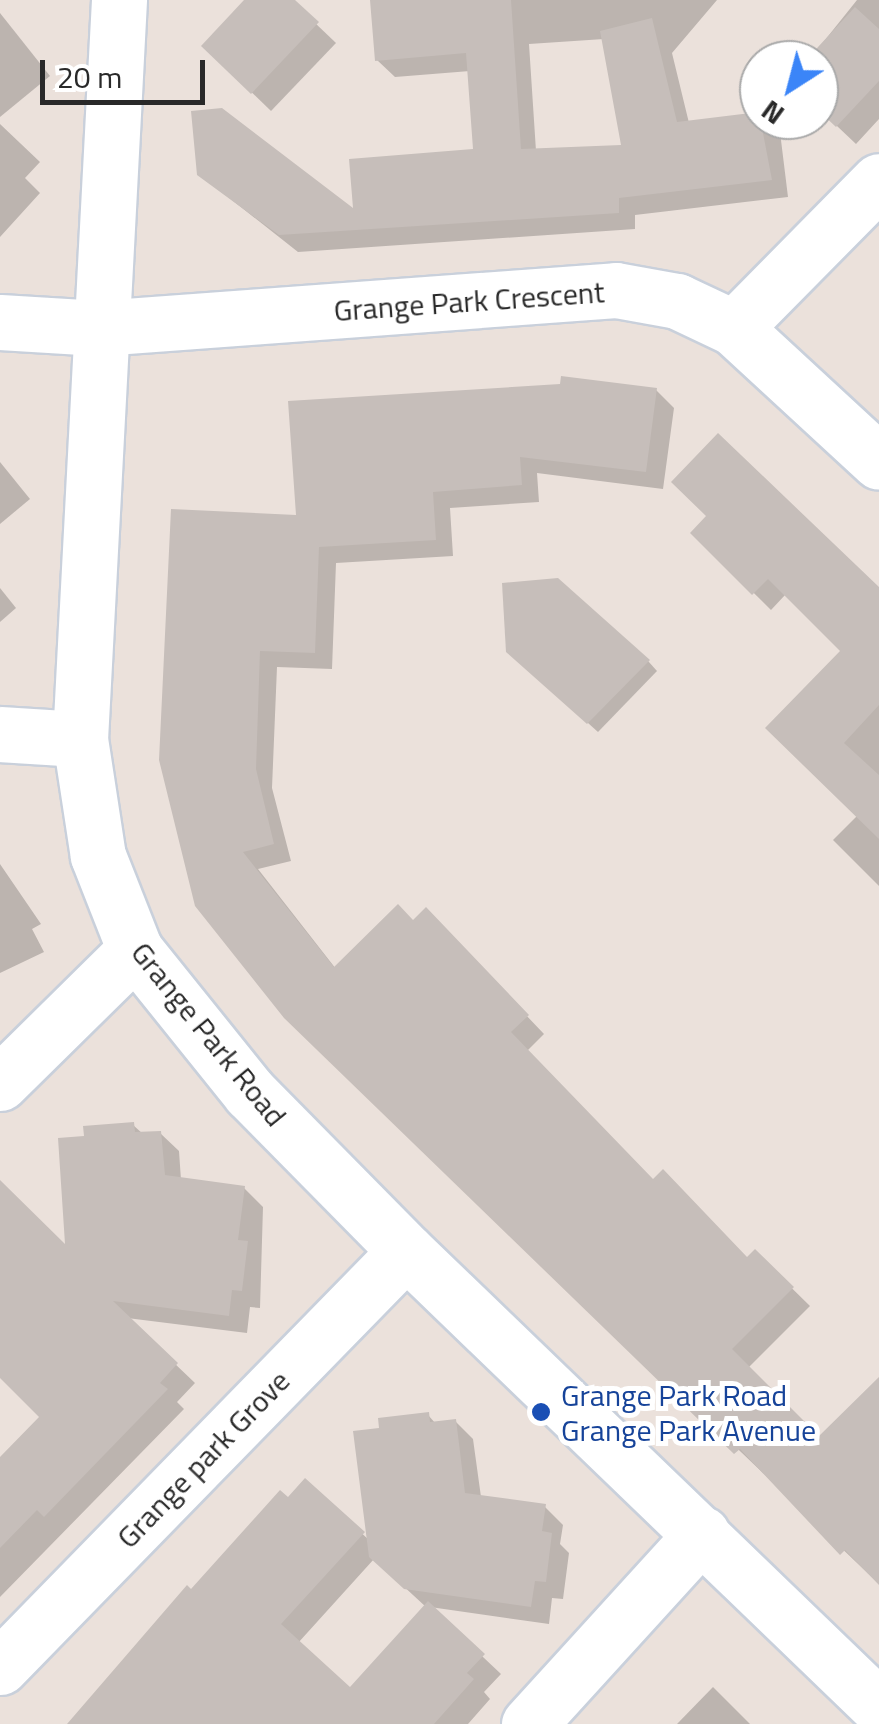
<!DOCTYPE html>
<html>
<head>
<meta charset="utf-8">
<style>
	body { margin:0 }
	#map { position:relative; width:879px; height:1724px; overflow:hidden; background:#ebe1db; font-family:"Titillium Web",sans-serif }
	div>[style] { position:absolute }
	.shadow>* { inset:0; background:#0003 }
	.building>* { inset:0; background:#c6beba }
	.roads { filter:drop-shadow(2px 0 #c9d0db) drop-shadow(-2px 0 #c9d0db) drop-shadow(0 2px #c9d0db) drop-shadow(0 -2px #c9d0db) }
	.minor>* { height:55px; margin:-27.5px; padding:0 27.5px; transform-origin:27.5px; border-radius:27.5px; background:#fff }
	.dots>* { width:28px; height:28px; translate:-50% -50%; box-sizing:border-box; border:5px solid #fff; border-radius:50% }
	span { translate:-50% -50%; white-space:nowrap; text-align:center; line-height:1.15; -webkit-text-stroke:10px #fff; paint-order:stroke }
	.street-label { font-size:30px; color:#292929 }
	.transit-label { font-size:30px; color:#164399 }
	.left { translate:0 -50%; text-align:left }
	.north { position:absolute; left:739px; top:40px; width:100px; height:100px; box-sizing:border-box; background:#fff; border:2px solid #a9a9a9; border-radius:50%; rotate:216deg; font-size:28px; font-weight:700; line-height:40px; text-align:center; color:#292929 }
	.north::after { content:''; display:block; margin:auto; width:35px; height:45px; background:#3b85f8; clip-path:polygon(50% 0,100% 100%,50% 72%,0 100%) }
	.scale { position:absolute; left:40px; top:60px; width:165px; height:45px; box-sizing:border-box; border:5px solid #292929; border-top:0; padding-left:12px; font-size:30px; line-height:35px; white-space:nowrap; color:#292929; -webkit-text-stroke:8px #fff; paint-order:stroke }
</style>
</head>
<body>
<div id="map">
	<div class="shadow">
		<div style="clip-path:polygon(248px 0,291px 0,336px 43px,271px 111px,204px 46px)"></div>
		<div style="clip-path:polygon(evenodd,372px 0,717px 0,672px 53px,689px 123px,768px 120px,780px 132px,788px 197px,635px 215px,635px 229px,298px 252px,199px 174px,356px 213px,476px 151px,470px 71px,395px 77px,377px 60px,372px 0,604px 39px,624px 147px,536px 151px,529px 44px,604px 39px)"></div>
		<div style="clip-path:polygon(857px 0,879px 0,879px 119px,856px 144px,819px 109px,819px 60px,809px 60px)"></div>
		<div style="clip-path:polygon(0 13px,50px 76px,0 117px)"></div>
		<div style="clip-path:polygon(0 124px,40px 162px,25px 178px,40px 193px,0 237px)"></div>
		<div style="clip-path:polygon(656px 390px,674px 408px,663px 489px,537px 473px,539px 502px,450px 508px,453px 556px,336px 563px,332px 669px,277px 667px,272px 788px,291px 861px,258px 869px,336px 969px,414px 923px,443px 928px,544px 1034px,527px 1051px,653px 1182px,748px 1260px,755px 1252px,810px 1306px,748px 1368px,879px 1498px,879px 1584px,305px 1035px,161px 759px,299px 518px)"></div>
		<div style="clip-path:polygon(0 462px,30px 499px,0 524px)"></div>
		<div style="clip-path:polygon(693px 533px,879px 595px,879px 886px,833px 840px,858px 815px,769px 728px,844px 651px,786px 594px,771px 610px)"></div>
		<div style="clip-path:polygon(0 588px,16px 608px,0 622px)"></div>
		<div style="clip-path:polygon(519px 661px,648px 661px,657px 671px,598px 732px)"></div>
		<div style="clip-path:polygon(0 864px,41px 924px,32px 929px,44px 952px,0 973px)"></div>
		<div style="clip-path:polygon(133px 1125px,143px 1134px,160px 1133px,179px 1151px,181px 1180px,244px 1188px,263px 1207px,260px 1308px,250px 1307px,247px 1333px,127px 1318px,195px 1383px,177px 1402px,184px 1409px,0 1597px,0 1459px,42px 1417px,0 1375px,0 1202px,68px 1250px,87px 1138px)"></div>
		<div style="clip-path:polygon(evenodd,428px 1415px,436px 1424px,455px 1421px,473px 1439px,481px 1497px,545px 1507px,563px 1525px,560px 1544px,569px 1553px,563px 1599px,552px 1598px,549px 1624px,430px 1607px,501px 1674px,484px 1692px,490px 1699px,468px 1724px,167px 1724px,288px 1501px,305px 1481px,369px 1540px,382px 1431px,428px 1415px,374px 1559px,426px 1607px,350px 1691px,298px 1643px,374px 1559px)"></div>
		<div style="clip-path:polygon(713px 1687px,750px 1724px,677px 1724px)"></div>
	</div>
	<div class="building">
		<div style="clip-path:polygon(244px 0,295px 0,319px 22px,251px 94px,201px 46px)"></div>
		<div style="clip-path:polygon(370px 0,511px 0,521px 149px,621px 145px,600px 31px,652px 18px,677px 122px,759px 112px,772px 180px,619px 198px,619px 213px,279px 235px,197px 175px,191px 111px,222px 108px,353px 208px,349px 159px,473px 149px,466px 53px,375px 61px)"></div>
		<div style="clip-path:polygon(855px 7px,879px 29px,879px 81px,836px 127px,819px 111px,819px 60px,806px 60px)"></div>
		<div style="clip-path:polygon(561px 376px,657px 388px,646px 472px,520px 457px,522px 485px,433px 492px,436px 540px,319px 547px,315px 653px,260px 651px,256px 769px,274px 844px,243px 852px,334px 967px,398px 904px,413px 920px,426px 907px,529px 1015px,511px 1032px,653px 1179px,663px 1169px,747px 1257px,755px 1249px,794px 1287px,732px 1349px,819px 1436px,879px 1377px,879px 1585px,845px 1550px,840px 1555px,740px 1449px,734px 1454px,284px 1018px,195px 906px,159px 760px,171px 509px,296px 515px,288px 401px,560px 384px)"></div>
		<div style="clip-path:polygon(718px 433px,879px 587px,879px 705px,844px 743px,879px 775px,879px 839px,765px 728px,840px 651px,768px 579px,752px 595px,690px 533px,706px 516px,671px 482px)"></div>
		<div style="clip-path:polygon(558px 578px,650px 660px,587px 724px,506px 652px,502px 583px)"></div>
		<div style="clip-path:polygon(134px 1122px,135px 1132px,161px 1131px,165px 1175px,245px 1186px,238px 1240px,248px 1241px,242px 1291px,232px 1290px,229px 1316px,113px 1301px,178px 1363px,160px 1383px,168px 1389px,44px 1517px,37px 1510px,0 1548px,0 1457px,39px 1417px,0 1378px,0 1180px,65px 1244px,58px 1138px,84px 1136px,83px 1126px)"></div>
		<div style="clip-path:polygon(429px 1412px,430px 1422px,456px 1419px,465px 1493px,546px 1504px,542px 1531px,552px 1533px,546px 1582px,535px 1581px,531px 1607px,404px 1589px,369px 1557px,353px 1431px,379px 1428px,378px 1418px)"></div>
		<div style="clip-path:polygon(305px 1478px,365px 1532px,281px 1624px,350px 1687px,428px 1601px,485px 1654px,467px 1673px,474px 1679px,434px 1724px,67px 1724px,187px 1585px,191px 1589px,280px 1490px,288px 1497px)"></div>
	</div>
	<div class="roads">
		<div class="minor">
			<div style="left:119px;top:0;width:740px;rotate:93.02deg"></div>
			<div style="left:80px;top:739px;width:118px;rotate:81.3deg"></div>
			<div style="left:98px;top:856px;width:101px;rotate:68.5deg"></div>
			<div style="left:135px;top:950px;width:184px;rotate:51.2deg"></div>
			<div style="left:250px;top:1093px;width:222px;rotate:45.4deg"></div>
			<div style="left:406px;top:1251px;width:657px;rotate:43.95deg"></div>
			<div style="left:0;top:322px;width:99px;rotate:3.5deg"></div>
			<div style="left:99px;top:328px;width:518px;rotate:-4.2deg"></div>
			<div style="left:616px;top:290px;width:62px;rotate:10.2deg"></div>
			<div style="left:677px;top:301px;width:63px;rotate:25.3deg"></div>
			<div style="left:734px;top:328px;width:197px;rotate:42.7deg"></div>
			<div style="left:734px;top:328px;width:206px;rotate:-45.4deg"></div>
			<div style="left:0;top:734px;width:80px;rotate:3.6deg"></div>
			<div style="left:0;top:1083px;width:190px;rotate:-44.6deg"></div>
			<div style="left:0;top:1667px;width:581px;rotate:-45.7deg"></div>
			<div style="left:529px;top:1724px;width:257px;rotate:-47.7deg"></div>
		</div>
	</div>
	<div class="dots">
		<div style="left:541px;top:1412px;background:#1a4fb4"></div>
	</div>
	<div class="street-label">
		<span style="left:469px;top:301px;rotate:-4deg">Grange Park Crescent</span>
		<span style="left:209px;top:1034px;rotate:51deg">Grange Park Road</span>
		<span style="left:203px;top:1459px;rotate:-46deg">Grange park Grove</span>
	</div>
	<div class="transit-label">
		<span class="left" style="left:561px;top:1412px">Grange Park Road<br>Grange Park Avenue</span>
	</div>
	<div class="north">N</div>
	<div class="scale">20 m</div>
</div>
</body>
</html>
